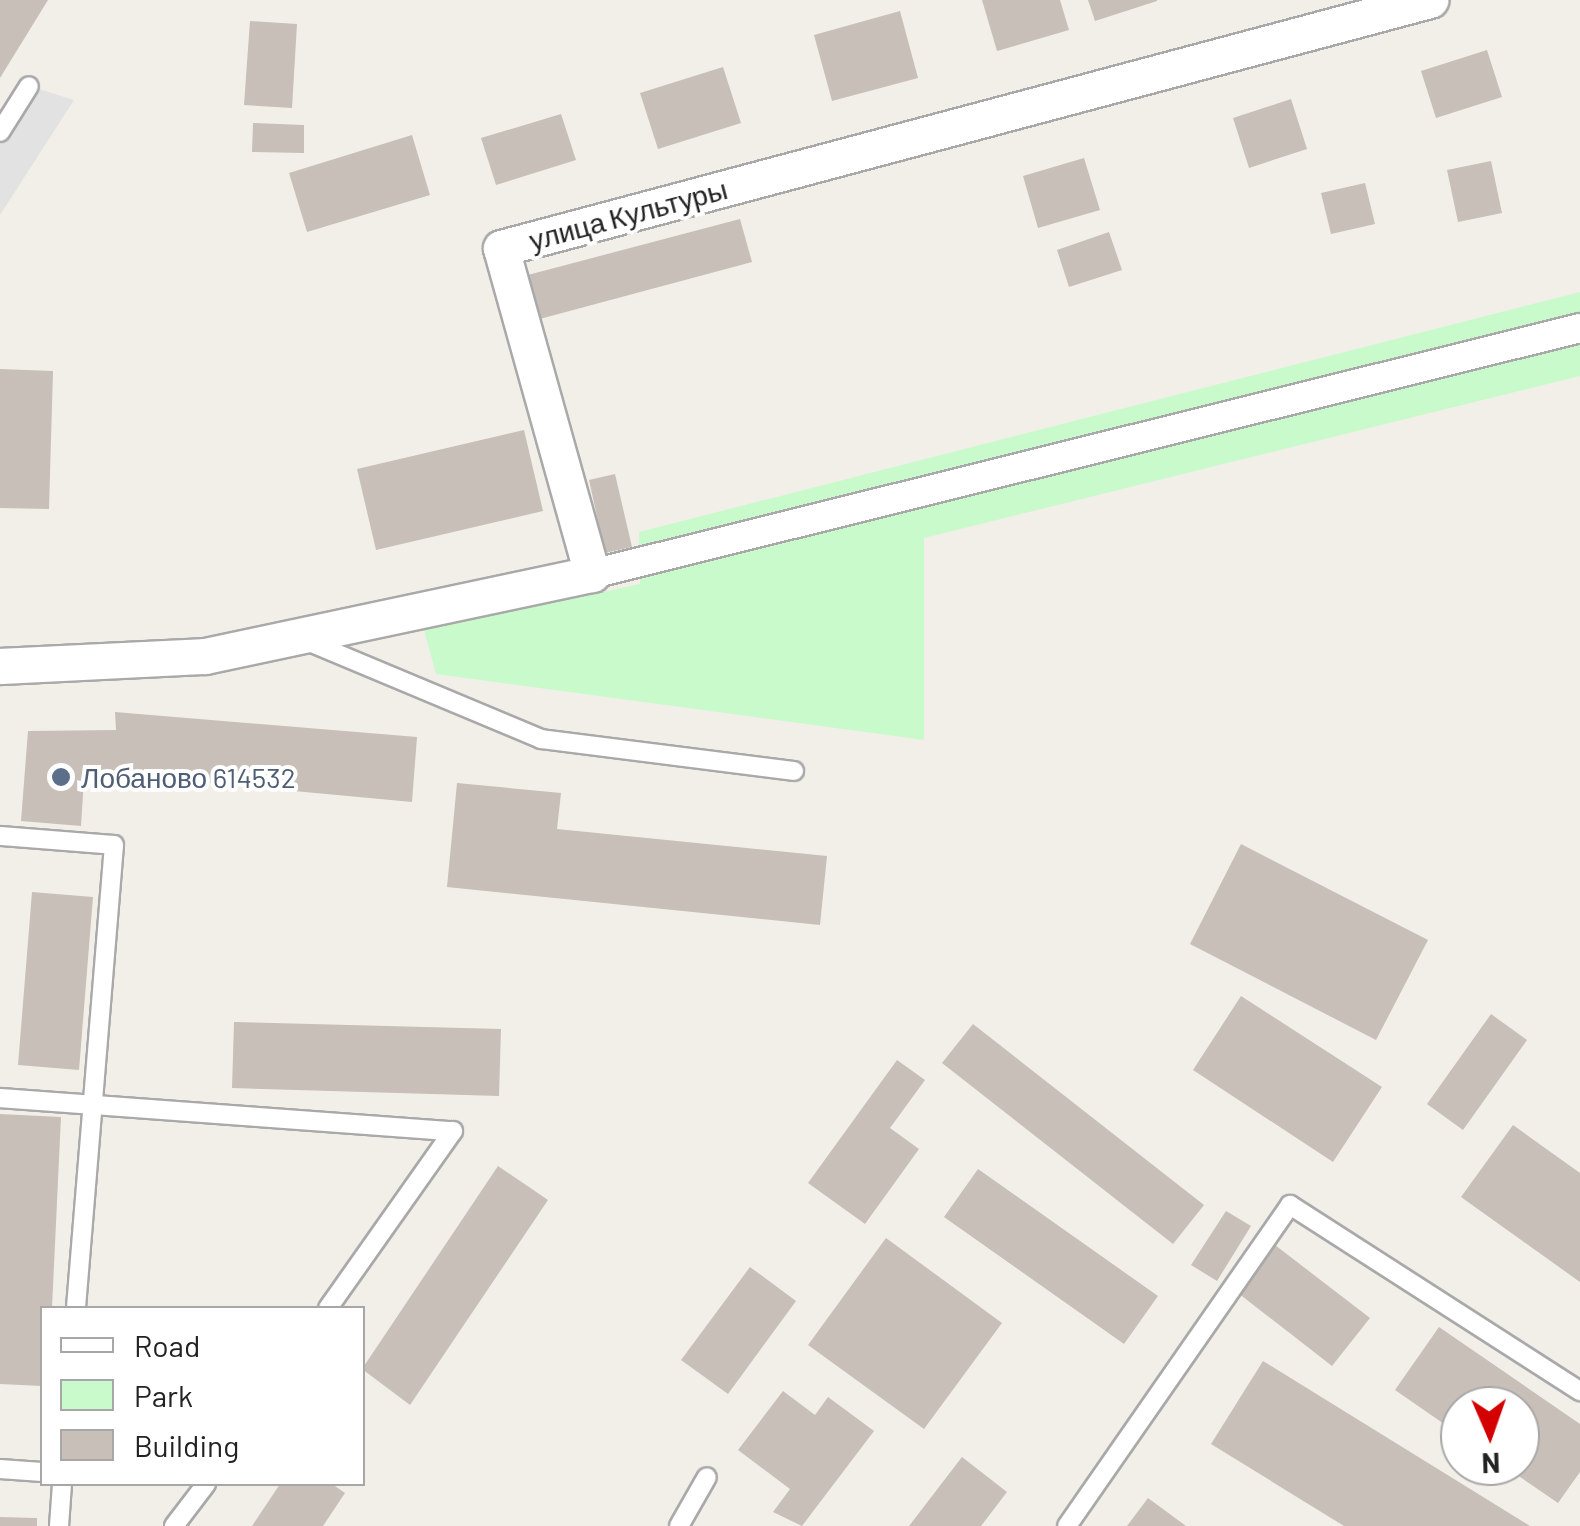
<!DOCTYPE html>
<html>
<head>
<meta charset="utf-8">
<style>
	body { margin:0 }
	#map { position:relative; width:1580px; height:1526px; overflow:hidden; background:#f2efe9; font-family:Barlow,sans-serif }
	div>[style] { position:absolute }
	.park>* { inset:0; background:#c8facc }
	.parking>* { inset:0; background:#e2e2e2 }
	.building>* { inset:0; background:#c7bfb8 }
	.roads { filter:drop-shadow(2px 0 #a9a9a9) drop-shadow(-2px 0 #a9a9a9) drop-shadow(0 2px #a9a9a9) drop-shadow(0 -2px #a9a9a9) }
	.service>* { height:18px; margin:-9px; padding:0 9px; transform-origin:9px; border-radius:9px; background:#fff }
	.pedestrian>* { height:28px; margin:-14px; padding:0 14px; transform-origin:14px; border-radius:14px; background:#fff }
	.minor>* { height:35px; margin:-17.5px; padding:0 17.5px; transform-origin:17.5px; border-radius:17.5px; background:#fff }
	.dots>* { width:28px; height:28px; translate:-50% -50%; box-sizing:border-box; border:5px solid #fff; border-radius:50% }
	span { translate:-50% -50%; white-space:nowrap; text-align:center; line-height:1.15; -webkit-text-stroke:8px #fff; paint-order:stroke }
	.street-label { font-size:28px; color:#222 }
	.service-label { font-size:28px; color:#4e5e75 }
	.left { translate:0 -50%; text-align:left }
	.legend { position:absolute; left:40px; top:1306px; width:325px; height:180px; box-sizing:border-box; background:#fff; border:2px solid #a7a7a7; margin:0; padding:12px 18px; list-style:none; font-size:30px; color:#222 }
	.legend li { display:flex; align-items:center; gap:20px; height:50px }
	.legend b { width:50px; border:2px solid #a7a7a7 }
	.north { position:absolute; left:1440px; top:1386px; width:100px; height:100px; box-sizing:border-box; background:#fff; border:2px solid #a7a7a7; border-radius:50%; rotate:178deg; font-size:28px; font-weight:700; line-height:40px; text-align:center; color:#222 }
	.north::after { content:''; display:block; margin:auto; width:35px; height:45px; background:#d40000; clip-path:polygon(50% 0,100% 100%,50% 72%,0 100%) }
</style>
</head>
<body>
<div id="map">
	<div class="park">
		<div style="clip-path:polygon(1580px 292px,1580px 376px,924px 538px,924px 740px,436px 674px,424px 630px,640px 584px,639px 532px)"></div>
	</div>
	<div class="parking">
		<div style="clip-path:polygon(29px 86px,74px 100px,0 215px,0 122px)"></div>
	</div>
	<div class="building">
		<div style="clip-path:polygon(0 0,48px 0,0 78px)"></div>
		<div style="clip-path:polygon(982px 0,1060px 0,1069px 30px,997px 51px)"></div>
		<div style="clip-path:polygon(1088px 0,1157px 0,1157px 1px,1095px 21px)"></div>
		<div style="clip-path:polygon(900px 11px,918px 78px,832px 101px,814px 35px)"></div>
		<div style="clip-path:polygon(250px 21px,297px 24px,292px 108px,244px 105px)"></div>
		<div style="clip-path:polygon(1487px 50px,1502px 97px,1436px 118px,1421px 71px)"></div>
		<div style="clip-path:polygon(723px 67px,741px 123px,658px 149px,640px 93px)"></div>
		<div style="clip-path:polygon(1291px 99px,1307px 149px,1249px 168px,1233px 118px)"></div>
		<div style="clip-path:polygon(561px 114px,576px 160px,496px 185px,481px 138px)"></div>
		<div style="clip-path:polygon(253px 123px,304px 125px,304px 153px,252px 152px)"></div>
		<div style="clip-path:polygon(412px 135px,430px 195px,307px 232px,289px 173px)"></div>
		<div style="clip-path:polygon(1084px 158px,1100px 210px,1038px 228px,1023px 176px)"></div>
		<div style="clip-path:polygon(1491px 161px,1502px 213px,1458px 222px,1447px 170px)"></div>
		<div style="clip-path:polygon(1365px 183px,1375px 224px,1331px 234px,1321px 193px)"></div>
		<div style="clip-path:polygon(740px 219px,752px 262px,536px 320px,524px 276px)"></div>
		<div style="clip-path:polygon(1109px 232px,1122px 270px,1069px 287px,1057px 250px)"></div>
		<div style="clip-path:polygon(0 369px,53px 371px,49px 509px,0 508px)"></div>
		<div style="clip-path:polygon(524px 430px,543px 511px,376px 550px,357px 469px)"></div>
		<div style="clip-path:polygon(615px 474px,632px 547px,605px 553px,589px 480px)"></div>
		<div style="clip-path:polygon(115px 712px,417px 737px,412px 802px,112px 774px,84px 779px,81px 826px,21px 821px,28px 731px,116px 730px)"></div>
		<div style="clip-path:polygon(457px 783px,561px 793px,557px 829px,827px 856px,820px 925px,447px 887px)"></div>
		<div style="clip-path:polygon(1241px 844px,1428px 940px,1376px 1040px,1190px 944px)"></div>
		<div style="clip-path:polygon(32px 892px,93px 897px,79px 1070px,18px 1065px)"></div>
		<div style="clip-path:polygon(1241px 996px,1382px 1087px,1333px 1162px,1193px 1070px)"></div>
		<div style="clip-path:polygon(1491px 1014px,1527px 1040px,1463px 1130px,1427px 1104px)"></div>
		<div style="clip-path:polygon(234px 1022px,501px 1029px,499px 1096px,232px 1088px)"></div>
		<div style="clip-path:polygon(973px 1024px,1204px 1205px,1173px 1244px,942px 1063px)"></div>
		<div style="clip-path:polygon(897px 1060px,925px 1080px,890px 1128px,919px 1149px,865px 1224px,808px 1183px)"></div>
		<div style="clip-path:polygon(0 1114px,61px 1117px,52px 1308px,42px 1308px,42px 1386px,0 1384px)"></div>
		<div style="clip-path:polygon(1513px 1125px,1580px 1173px,1580px 1282px,1461px 1197px)"></div>
		<div style="clip-path:polygon(498px 1166px,548px 1200px,410px 1405px,362px 1369px)"></div>
		<div style="clip-path:polygon(978px 1169px,1158px 1296px,1124px 1344px,944px 1217px)"></div>
		<div style="clip-path:polygon(1226px 1211px,1251px 1226px,1217px 1281px,1191px 1265px)"></div>
		<div style="clip-path:polygon(886px 1238px,1002px 1323px,924px 1429px,808px 1345px)"></div>
		<div style="clip-path:polygon(1275px 1245px,1370px 1318px,1332px 1366px,1238px 1293px)"></div>
		<div style="clip-path:polygon(750px 1267px,796px 1301px,728px 1394px,681px 1360px)"></div>
		<div style="clip-path:polygon(1439px 1327px,1580px 1424px,1580px 1472px,1558px 1503px,1504px 1466px,1520px 1466px,1520px 1406px,1460px 1406px,1460px 1435px,1395px 1390px)"></div>
		<div style="clip-path:polygon(1263px 1361px,1530px 1526px,1344px 1526px,1211px 1444px)"></div>
		<div style="clip-path:polygon(783px 1391px,815px 1415px,828px 1397px,874px 1431px,802px 1526px,773px 1512px,790px 1489px,738px 1450px)"></div>
		<div style="clip-path:polygon(962px 1457px,1007px 1492px,981px 1526px,909px 1526px)"></div>
		<div style="clip-path:polygon(280px 1484px,332px 1484px,345px 1493px,323px 1526px,252px 1526px)"></div>
		<div style="clip-path:polygon(1148px 1498px,1186px 1526px,1127px 1526px)"></div>
		<div style="clip-path:polygon(0 1517px,37px 1518px,37px 1526px,0 1526px)"></div>
	</div>
	<div class="roads">
		<div class="service">
			<div style="left:0;top:132px;width:54px;rotate:-57.8deg"></div>
			<div style="left:307px;top:641px;width:254px;rotate:22.7deg"></div>
			<div style="left:541px;top:739px;width:255px;rotate:7.2deg"></div>
			<div style="left:0;top:836px;width:114px;rotate:4.5deg"></div>
			<div style="left:114px;top:845px;width:465px;rotate:94.7deg"></div>
			<div style="left:0;top:1098px;width:454px;rotate:4.2deg"></div>
			<div style="left:453px;top:1131px;width:217px;rotate:125.2deg"></div>
			<div style="left:0;top:1469px;width:42px;rotate:4.1deg"></div>
			<div style="left:59px;top:1526px;width:42px;rotate:-85.9deg"></div>
			<div style="left:174px;top:1526px;width:53px;rotate:-52.7deg"></div>
			<div style="left:679px;top:1526px;width:56px;rotate:-60.3deg"></div>
			<div style="left:1067px;top:1526px;width:391px;rotate:-55.2deg"></div>
			<div style="left:1290px;top:1205px;width:345px;rotate:32.7deg"></div>
		</div>
		<div class="pedestrian">
			<div style="left:592px;top:574px;width:1018px;rotate:-13.98deg"></div>
		</div>
		<div class="minor">
			<div style="left:0;top:666px;width:205px;rotate:-2.8deg"></div>
			<div style="left:205px;top:656px;width:396px;rotate:-12deg"></div>
			<div style="left:592px;top:574px;width:338px;rotate:-105.6deg"></div>
			<div style="left:501px;top:248px;width:962px;rotate:-14.95deg"></div>
		</div>
	</div>
	<div class="dots">
		<div style="left:61px;top:777px;background:#5c6f8a"></div>
	</div>
	<div class="street-label">
		<span style="left:628px;top:214px;rotate:-15deg">улица Культуры</span>
	</div>
	<div class="service-label">
		<span class="left" style="left:81px;top:777px">Лобаново 614532</span>
	</div>
	<ul class="legend">
	<li><b style="height:12px;background:#fff"></b>Road</li>
	<li><b style="height:28px;background:#c8facc"></b>Park</li>
	<li><b style="height:28px;background:#c7bfb8"></b>Building</li>
	</ul>
	<div class="north">N</div>
</div>
</body>
</html>
